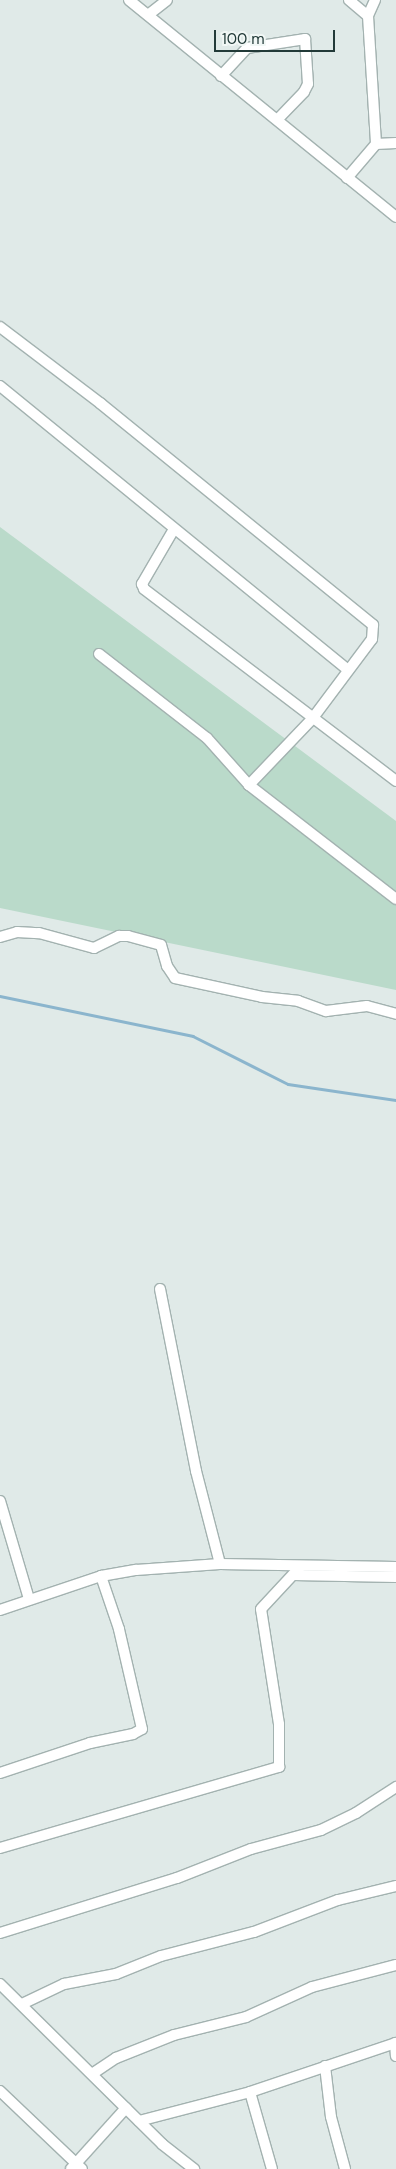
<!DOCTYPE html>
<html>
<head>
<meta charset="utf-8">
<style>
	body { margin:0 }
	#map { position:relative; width:396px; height:2169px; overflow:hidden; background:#e0eae8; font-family:"DM Sans",sans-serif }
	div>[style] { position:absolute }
	.green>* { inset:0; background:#badaca }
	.stream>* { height:2.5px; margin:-1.25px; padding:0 1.25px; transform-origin:1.25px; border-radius:1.25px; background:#8bb5cd }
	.roads { filter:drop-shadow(1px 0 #a3b2b0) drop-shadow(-1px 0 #a3b2b0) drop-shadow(0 1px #a3b2b0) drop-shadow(0 -1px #a3b2b0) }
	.minor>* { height:10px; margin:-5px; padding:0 5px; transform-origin:5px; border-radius:5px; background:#fff }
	span { translate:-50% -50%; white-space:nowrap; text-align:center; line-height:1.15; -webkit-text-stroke:4px #f1f7f5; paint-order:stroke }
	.scale { position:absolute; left:214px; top:30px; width:121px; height:22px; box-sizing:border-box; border:2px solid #223a38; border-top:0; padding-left:6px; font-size:15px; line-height:18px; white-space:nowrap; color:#223a38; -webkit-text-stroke:4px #f1f7f5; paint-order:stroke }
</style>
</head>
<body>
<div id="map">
	<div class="green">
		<div style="clip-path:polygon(0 527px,396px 821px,396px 990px,0 908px)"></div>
	</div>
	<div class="stream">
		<div style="left:0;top:996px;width:197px;rotate:11.7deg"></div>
		<div style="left:193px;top:1036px;width:106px;rotate:26.8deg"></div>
		<div style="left:288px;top:1084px;width:109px;rotate:8.4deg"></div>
	</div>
	<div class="roads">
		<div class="minor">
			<div style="left:129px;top:0;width:344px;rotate:39.1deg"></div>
			<div style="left:349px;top:0;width:25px;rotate:40deg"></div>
			<div style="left:375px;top:0;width:17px;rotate:114deg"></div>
			<div style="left:368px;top:16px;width:128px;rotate:86.4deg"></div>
			<div style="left:148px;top:15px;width:24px;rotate:-38deg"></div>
			<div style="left:221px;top:76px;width:38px;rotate:-47deg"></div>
			<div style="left:247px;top:48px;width:59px;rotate:-8.8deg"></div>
			<div style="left:305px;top:39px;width:45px;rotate:86.2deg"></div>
			<div style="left:308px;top:84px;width:9px;rotate:117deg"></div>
			<div style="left:304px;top:92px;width:37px;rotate:134deg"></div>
			<div style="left:347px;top:178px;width:45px;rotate:-49.5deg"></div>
			<div style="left:376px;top:144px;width:20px;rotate:-3deg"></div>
			<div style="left:0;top:327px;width:126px;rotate:37.2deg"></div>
			<div style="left:100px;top:403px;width:352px;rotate:39.1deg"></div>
			<div style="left:373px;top:625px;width:14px;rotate:94deg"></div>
			<div style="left:372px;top:639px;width:99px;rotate:126.8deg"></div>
			<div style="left:313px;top:718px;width:93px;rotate:133.7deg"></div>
			<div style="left:0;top:386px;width:449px;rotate:39.2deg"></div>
			<div style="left:174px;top:529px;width:64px;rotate:120.2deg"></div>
			<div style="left:142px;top:584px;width:5px;rotate:68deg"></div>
			<div style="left:144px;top:589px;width:317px;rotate:37.3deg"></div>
			<div style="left:99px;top:654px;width:137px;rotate:37.9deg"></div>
			<div style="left:207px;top:738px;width:63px;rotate:48.2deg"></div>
			<div style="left:249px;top:785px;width:186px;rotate:37.8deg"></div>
			<div style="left:0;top:937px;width:18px;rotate:-16deg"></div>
			<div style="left:17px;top:932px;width:22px;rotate:3deg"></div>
			<div style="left:39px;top:933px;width:57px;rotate:15.3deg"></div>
			<div style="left:94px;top:948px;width:28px;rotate:-26deg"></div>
			<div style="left:119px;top:936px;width:9px"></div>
			<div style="left:128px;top:936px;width:34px;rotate:15deg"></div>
			<div style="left:161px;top:945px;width:22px;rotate:74deg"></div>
			<div style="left:167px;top:966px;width:14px;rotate:56deg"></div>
			<div style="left:175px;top:978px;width:89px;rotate:12.3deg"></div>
			<div style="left:262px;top:997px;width:36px;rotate:6deg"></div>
			<div style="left:298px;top:1001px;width:30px;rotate:20deg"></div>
			<div style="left:326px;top:1011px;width:41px;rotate:-7deg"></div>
			<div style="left:367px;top:1006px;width:30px;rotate:15deg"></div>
			<div style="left:160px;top:1289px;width:186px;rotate:78.8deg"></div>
			<div style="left:196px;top:1471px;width:96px;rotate:75.5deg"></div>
			<div style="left:0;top:1501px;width:102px;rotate:73.5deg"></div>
			<div style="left:294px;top:1575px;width:102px;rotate:1.1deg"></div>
			<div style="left:0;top:1610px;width:107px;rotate:-18.6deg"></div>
			<div style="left:101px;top:1576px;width:36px;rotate:-10deg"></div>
			<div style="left:136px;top:1570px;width:84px;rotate:-4.1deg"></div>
			<div style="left:220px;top:1564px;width:176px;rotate:1deg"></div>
			<div style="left:0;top:1773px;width:95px;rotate:-18.4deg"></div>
			<div style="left:90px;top:1743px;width:44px;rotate:-11.8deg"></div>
			<div style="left:133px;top:1734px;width:10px;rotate:-29deg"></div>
			<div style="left:142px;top:1729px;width:103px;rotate:-103deg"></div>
			<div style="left:119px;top:1629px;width:56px;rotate:-108.8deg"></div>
			<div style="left:0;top:1848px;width:291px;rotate:-16.2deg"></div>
			<div style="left:279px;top:1767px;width:43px;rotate:-90deg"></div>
			<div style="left:279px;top:1724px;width:116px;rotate:-98.9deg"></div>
			<div style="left:261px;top:1609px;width:57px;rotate:-47.1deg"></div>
			<div style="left:0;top:1933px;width:185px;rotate:-17.3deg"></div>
			<div style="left:177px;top:1878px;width:79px;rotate:-21.4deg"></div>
			<div style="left:251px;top:1849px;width:73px;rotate:-15.2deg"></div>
			<div style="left:321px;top:1830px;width:39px;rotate:-26deg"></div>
			<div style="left:356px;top:1813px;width:48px;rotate:-33deg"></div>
			<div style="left:0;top:1984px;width:228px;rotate:44.6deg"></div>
			<div style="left:162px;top:2144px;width:41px;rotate:38deg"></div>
			<div style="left:22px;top:2004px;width:47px;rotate:-25.5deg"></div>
			<div style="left:64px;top:1984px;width:53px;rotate:-10.9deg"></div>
			<div style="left:116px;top:1974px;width:48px;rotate:-21.8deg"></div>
			<div style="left:161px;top:1956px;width:96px;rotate:-14.5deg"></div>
			<div style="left:254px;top:1932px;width:90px;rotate:-20.9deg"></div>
			<div style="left:338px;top:1900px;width:60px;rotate:-13.6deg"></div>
			<div style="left:395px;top:2043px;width:13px;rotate:86deg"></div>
			<div style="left:325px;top:2066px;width:51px;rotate:83.3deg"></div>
			<div style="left:331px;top:2117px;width:54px;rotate:74.9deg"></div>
			<div style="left:92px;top:2074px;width:29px;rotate:-34deg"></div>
			<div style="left:116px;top:2058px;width:62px;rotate:-21.6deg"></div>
			<div style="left:174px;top:2035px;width:74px;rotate:-14deg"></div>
			<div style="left:246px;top:2017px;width:72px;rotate:-24.4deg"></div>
			<div style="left:312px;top:1987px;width:87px;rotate:-14.7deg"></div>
			<div style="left:0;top:2091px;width:113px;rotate:43.6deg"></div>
			<div style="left:250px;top:2092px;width:80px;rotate:74.1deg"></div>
			<div style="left:139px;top:2121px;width:115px;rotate:-14.6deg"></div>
			<div style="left:250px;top:2092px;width:154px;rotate:-18.6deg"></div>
			<div style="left:71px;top:2169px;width:82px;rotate:-48deg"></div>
		</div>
	</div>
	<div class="scale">100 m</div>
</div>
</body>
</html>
